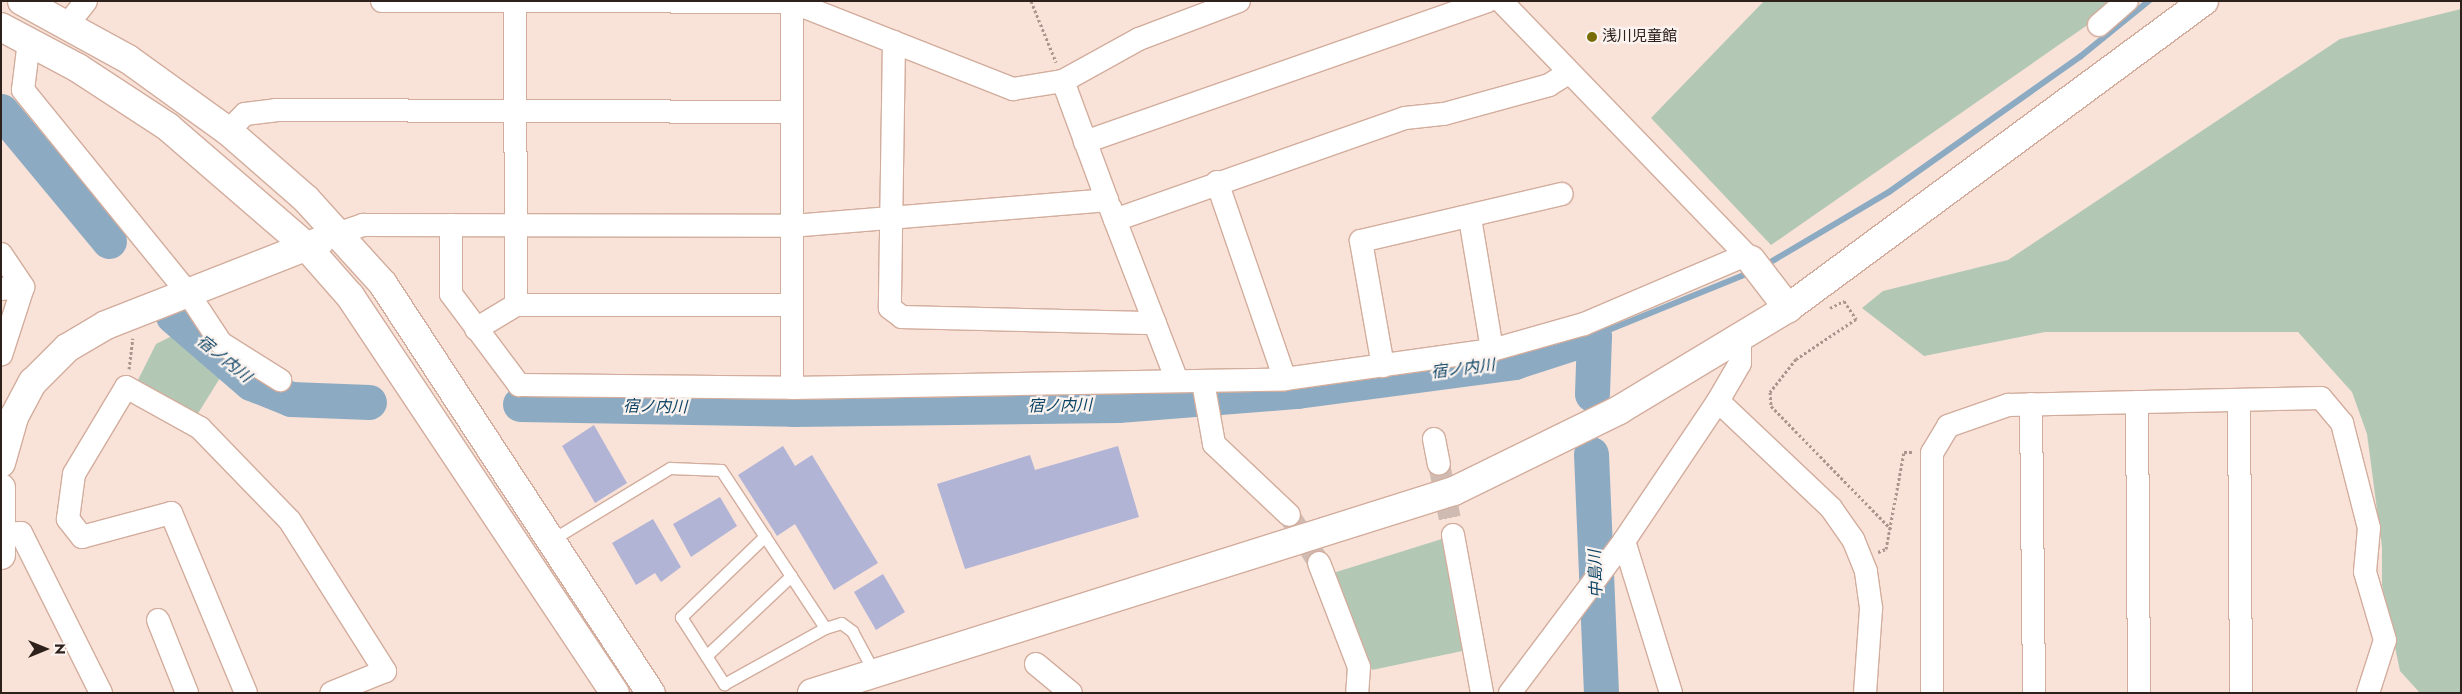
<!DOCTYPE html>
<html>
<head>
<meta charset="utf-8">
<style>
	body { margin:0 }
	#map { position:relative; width:2462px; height:694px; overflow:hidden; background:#f9e2d8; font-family:Jost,"Noto Sans JP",sans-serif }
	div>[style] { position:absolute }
	.green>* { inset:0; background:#b2c8b5 }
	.stream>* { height:5.5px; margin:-2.75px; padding:0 2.75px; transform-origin:2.75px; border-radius:2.75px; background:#8cabc2 }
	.river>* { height:35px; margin:-17.5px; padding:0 17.5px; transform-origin:17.5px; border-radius:17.5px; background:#8cabc2 }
	.building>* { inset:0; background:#b2b4d6 }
	.street-tunnel>* { height:22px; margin-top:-11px; transform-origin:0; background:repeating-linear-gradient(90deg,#d0bbb2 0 22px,transparent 0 33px) }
	.path>* { height:3px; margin-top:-1.5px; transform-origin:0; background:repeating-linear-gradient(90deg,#aa968e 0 2.5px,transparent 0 5px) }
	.roads { filter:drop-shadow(1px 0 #d2ad9d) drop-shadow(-1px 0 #d2ad9d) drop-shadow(0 1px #d2ad9d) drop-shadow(0 -1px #d2ad9d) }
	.lane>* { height:11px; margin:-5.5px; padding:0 5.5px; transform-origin:5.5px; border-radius:5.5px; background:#fff }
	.street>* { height:22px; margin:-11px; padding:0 11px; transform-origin:11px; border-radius:11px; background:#fff }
	.secondary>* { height:28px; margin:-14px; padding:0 14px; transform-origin:14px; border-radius:14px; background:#fff }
	.dots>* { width:14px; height:14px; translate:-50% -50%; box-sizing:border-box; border:2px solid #fbf3ef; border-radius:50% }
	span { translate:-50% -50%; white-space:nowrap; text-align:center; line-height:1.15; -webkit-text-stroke:4.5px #fbf3ef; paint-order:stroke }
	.poi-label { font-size:15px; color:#2e201a }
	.left { translate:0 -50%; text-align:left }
	.water-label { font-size:16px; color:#0b4263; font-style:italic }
	.frame { position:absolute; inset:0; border:2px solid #2e201a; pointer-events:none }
	.north { position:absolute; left:20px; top:624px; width:50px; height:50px; -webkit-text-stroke:4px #fbf3ef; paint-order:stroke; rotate:90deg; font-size:14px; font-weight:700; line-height:20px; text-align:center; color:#2e201a }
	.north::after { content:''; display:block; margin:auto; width:18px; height:22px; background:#2e201a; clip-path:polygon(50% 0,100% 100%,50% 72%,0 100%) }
</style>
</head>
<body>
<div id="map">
	<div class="green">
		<div style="clip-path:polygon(1764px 1px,2122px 1px,1771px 245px,1651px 118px)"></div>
		<div style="clip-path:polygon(2461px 9px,2461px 693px,2420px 693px,2400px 671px,2382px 585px,2382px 547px,2367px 434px,2352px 392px,2298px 332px,2045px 332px,1924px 356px,1862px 308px,1883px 291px,2008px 260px,2340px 39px)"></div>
		<div style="clip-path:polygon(176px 334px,220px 378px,197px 415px,136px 384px,156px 344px)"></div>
		<div style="clip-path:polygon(1445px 538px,1467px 650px,1372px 670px,1330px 574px)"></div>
	</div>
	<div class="stream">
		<div style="left:1764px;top:266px;width:145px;rotate:-30.6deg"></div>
		<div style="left:1889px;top:192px;width:234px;rotate:-35.3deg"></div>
		<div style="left:2080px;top:57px;width:89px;rotate:-39.1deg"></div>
		<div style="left:1594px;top:336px;width:170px;rotate:-22.1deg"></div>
	</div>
	<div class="river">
		<div style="left:1px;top:111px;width:169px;rotate:50.3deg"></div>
		<div style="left:173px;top:316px;width:103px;rotate:40.7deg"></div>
		<div style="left:251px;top:383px;width:43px;rotate:21.8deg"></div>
		<div style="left:291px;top:399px;width:78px;rotate:2.2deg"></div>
		<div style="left:520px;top:404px;width:273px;rotate:1deg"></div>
		<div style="left:793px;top:409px;width:325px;rotate:-0.7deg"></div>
		<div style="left:1118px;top:405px;width:180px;rotate:-4.5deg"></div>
		<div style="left:1297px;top:391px;width:219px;rotate:-7.6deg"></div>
		<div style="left:1514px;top:362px;width:84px;rotate:-18deg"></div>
		<div style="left:1594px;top:336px;width:58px;rotate:92deg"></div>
		<div style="left:1591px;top:454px;width:239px;rotate:87.6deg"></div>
	</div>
	<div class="building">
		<div style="clip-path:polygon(594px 425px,627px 483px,595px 503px,562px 446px)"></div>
		<div style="clip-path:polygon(783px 446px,795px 466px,812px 455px,878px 563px,834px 590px,795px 524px,777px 536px,738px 475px)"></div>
		<div style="clip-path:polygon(1118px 446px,1139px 517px,965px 569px,937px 484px,1030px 455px,1035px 470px)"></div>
		<div style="clip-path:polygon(720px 497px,737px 526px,691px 557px,673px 524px)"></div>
		<div style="clip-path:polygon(653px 519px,681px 567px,661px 582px,655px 573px,636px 585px,612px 543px)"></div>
		<div style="clip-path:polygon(883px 574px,905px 612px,876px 630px,854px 592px)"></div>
	</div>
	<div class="street-tunnel">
		<div style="left:1439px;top:464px;width:72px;rotate:78.8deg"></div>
		<div style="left:1289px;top:515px;width:57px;rotate:58deg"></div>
	</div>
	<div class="path">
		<div style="left:1031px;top:1px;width:66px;rotate:67.7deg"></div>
		<div style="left:1830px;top:308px;width:16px;rotate:-27deg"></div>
		<div style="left:1844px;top:301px;width:22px;rotate:56deg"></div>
		<div style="left:1856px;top:319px;width:72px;rotate:146.3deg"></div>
		<div style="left:1796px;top:359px;width:42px;rotate:128.2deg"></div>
		<div style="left:1770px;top:392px;width:14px;rotate:86deg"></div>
		<div style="left:1771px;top:406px;width:172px;rotate:45.7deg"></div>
		<div style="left:129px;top:369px;width:31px;rotate:-83deg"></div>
		<div style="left:1878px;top:552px;width:9px;rotate:-21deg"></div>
		<div style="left:1886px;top:549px;width:99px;rotate:-79.5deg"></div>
		<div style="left:1904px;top:452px;width:9px"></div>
	</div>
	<div class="roads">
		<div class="lane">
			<div style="left:765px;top:536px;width:117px;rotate:136deg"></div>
			<div style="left:681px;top:617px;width:80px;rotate:57.3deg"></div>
			<div style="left:724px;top:684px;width:115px;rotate:-29deg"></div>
			<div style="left:553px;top:539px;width:137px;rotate:-31.3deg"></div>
			<div style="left:670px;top:468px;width:51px;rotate:2.2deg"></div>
			<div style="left:721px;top:470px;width:189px;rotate:56.6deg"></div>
			<div style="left:825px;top:628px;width:17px;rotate:-17deg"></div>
			<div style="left:841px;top:623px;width:14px;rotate:36deg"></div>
			<div style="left:852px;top:631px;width:47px;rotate:61.8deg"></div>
			<div style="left:706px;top:656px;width:117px;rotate:-43.3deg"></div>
		</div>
		<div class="street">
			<div style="left:382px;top:1px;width:410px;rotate:0.1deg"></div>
			<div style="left:792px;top:2px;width:238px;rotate:21.5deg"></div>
			<div style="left:1013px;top:89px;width:51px;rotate:-9.1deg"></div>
			<div style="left:1063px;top:81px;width:87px;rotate:-28.9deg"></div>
			<div style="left:1139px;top:39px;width:107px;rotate:-20.8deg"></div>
			<div style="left:792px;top:1px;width:387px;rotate:90deg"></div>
			<div style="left:1501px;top:1px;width:360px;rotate:46deg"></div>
			<div style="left:515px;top:4px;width:301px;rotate:89.8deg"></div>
			<div style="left:68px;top:24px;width:29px;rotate:-52deg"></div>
			<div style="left:2099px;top:25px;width:37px;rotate:-41deg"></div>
			<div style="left:29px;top:41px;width:49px;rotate:97deg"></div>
			<div style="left:23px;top:90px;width:262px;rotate:50.9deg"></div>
			<div style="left:188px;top:293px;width:60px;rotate:56.6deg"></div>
			<div style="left:221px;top:343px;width:70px;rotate:32.1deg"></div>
			<div style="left:894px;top:42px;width:266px;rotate:90.9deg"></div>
			<div style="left:890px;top:308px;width:15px;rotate:37deg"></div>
			<div style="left:902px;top:317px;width:253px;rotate:1.4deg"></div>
			<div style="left:228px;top:131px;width:24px;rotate:-45deg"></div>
			<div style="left:245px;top:114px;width:31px;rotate:-7deg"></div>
			<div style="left:276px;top:110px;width:516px;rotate:0.22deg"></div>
			<div style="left:1085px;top:142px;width:426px;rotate:-19.3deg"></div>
			<div style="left:1217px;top:182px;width:208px;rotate:71deg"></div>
			<div style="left:1110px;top:207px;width:186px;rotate:68.9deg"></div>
			<div style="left:1470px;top:218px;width:134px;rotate:80.5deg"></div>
			<div style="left:1115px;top:220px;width:307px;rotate:-19.4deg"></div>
			<div style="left:1405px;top:118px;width:39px;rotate:-6deg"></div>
			<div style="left:1444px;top:114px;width:109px;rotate:-15.4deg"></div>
			<div style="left:1549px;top:85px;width:22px;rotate:-32deg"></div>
			<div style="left:451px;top:225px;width:69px;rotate:90deg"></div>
			<div style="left:451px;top:294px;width:114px;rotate:53.2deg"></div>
			<div style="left:519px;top:385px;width:273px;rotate:0.6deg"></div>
			<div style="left:792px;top:388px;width:493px;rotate:-1deg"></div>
			<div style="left:1285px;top:379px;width:209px;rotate:-8deg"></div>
			<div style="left:1492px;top:350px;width:96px;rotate:-15.8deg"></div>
			<div style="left:1584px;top:324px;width:176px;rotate:-23.1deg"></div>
			<div style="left:337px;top:234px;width:28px;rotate:-19deg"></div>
			<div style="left:363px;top:225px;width:429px;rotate:0.1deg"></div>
			<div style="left:792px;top:226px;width:316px;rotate:-4.7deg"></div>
			<div style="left:1107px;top:200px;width:127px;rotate:-110.3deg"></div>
			<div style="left:1px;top:254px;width:40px;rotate:56deg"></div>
			<div style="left:23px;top:287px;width:71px;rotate:107.9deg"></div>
			<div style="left:1px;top:289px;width:22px;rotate:-5deg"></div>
			<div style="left:476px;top:329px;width:47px;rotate:-31deg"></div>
			<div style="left:516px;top:305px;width:275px"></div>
			<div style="left:1383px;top:366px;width:127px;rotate:-100deg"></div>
			<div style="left:1361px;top:241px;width:206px;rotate:-13.2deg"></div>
			<div style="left:1203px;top:382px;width:63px;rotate:79.9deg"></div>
			<div style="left:1214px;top:444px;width:103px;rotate:43.4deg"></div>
			<div style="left:1718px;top:401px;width:156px;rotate:43.4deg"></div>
			<div style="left:1831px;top:508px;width:38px;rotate:55deg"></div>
			<div style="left:1853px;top:539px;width:35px;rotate:68deg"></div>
			<div style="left:1866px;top:572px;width:37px;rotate:82deg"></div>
			<div style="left:1871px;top:609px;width:84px;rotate:94.1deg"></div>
			<div style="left:2137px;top:402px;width:291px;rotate:89.6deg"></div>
			<div style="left:2239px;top:402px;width:291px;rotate:89.6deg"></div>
			<div style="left:2031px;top:404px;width:289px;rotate:89.4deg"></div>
			<div style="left:1434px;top:439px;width:25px;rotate:79deg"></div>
			<div style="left:3px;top:534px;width:18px;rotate:-3deg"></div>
			<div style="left:21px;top:533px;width:179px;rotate:63.4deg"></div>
			<div style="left:1453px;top:535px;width:161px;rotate:79.6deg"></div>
			<div style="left:1624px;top:541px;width:159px;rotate:72.8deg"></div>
			<div style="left:1319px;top:563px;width:111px;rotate:69deg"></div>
			<div style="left:1359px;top:667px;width:26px;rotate:94deg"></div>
			<div style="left:158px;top:620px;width:79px;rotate:68.3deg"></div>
			<div style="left:1036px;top:664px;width:45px;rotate:39.6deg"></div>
			<div style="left:246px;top:693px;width:195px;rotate:-112.6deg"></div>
			<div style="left:171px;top:513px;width:92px;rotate:164.9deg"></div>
			<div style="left:82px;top:537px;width:23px;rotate:-128deg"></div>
			<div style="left:68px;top:519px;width:45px;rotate:-82.4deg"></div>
			<div style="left:74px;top:474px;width:101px;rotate:-59.1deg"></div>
			<div style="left:126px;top:387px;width:85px;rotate:29deg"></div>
			<div style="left:200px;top:428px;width:129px;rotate:45.9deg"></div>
			<div style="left:290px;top:521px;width:178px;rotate:57.7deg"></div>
			<div style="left:385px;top:671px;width:58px;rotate:157.8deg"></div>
			<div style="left:1510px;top:693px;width:190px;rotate:-53.1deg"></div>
			<div style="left:1624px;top:541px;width:169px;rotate:-56.1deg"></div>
			<div style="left:1718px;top:401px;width:44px;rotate:-59.9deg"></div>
			<div style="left:1740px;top:363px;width:26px;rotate:-90deg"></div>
			<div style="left:1932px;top:693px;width:240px;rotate:-90deg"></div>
			<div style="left:1932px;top:453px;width:31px;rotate:-59deg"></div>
			<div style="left:1948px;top:426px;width:64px;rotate:-19.3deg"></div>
			<div style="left:2008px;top:405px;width:313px;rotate:-1.3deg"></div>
			<div style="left:2321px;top:398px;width:33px;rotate:50deg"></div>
			<div style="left:2342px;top:423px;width:108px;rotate:75.6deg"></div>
			<div style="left:2369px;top:528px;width:44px;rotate:95.2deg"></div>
			<div style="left:2365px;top:572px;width:71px;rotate:73.6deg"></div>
			<div style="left:2385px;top:640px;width:56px;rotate:107.8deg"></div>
		</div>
		<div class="secondary">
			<div style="left:22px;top:1px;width:121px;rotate:28.7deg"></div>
			<div style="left:128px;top:59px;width:123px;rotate:35.8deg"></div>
			<div style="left:228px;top:131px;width:103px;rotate:41.1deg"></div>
			<div style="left:306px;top:199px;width:115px;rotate:47.8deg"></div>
			<div style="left:383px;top:284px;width:489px;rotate:56.8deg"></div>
			<div style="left:1px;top:27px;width:87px;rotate:28deg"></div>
			<div style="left:78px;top:68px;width:108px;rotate:33.2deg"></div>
			<div style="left:168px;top:127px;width:182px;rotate:40.8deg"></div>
			<div style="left:306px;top:246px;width:67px;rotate:48.7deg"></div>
			<div style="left:350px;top:296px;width:477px;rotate:56.3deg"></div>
			<div style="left:1751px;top:260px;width:61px;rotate:52.4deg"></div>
			<div style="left:1px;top:463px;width:48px;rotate:-74.2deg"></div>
			<div style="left:14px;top:417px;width:40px;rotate:-62deg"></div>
			<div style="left:33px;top:382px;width:48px;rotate:-45deg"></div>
			<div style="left:67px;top:348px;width:45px;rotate:-30.5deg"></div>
			<div style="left:106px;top:325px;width:230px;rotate:-21.4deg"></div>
			<div style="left:1px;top:488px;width:67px;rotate:90deg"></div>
			<div style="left:812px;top:693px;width:673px;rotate:-17.47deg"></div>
			<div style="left:1454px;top:491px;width:184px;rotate:-26.1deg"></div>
			<div style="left:1619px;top:410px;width:197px;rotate:-31.1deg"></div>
			<div style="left:1788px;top:308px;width:517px;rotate:-36.43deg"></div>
		</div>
	</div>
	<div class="dots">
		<div style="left:1592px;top:37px;background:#796c06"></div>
	</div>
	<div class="poi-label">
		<span class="left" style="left:1602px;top:37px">浅川児童館</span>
	</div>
	<div class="water-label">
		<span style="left:224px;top:359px;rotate:39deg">宿ノ内川</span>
		<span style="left:1463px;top:369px;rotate:-7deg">宿ノ内川</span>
		<span style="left:1060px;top:406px;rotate:-1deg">宿ノ内川</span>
		<span style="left:655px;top:407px;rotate:1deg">宿ノ内川</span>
		<span style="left:1596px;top:574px;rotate:-92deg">中島川</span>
	</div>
	<div class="frame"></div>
	<div class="north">N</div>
</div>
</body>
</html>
